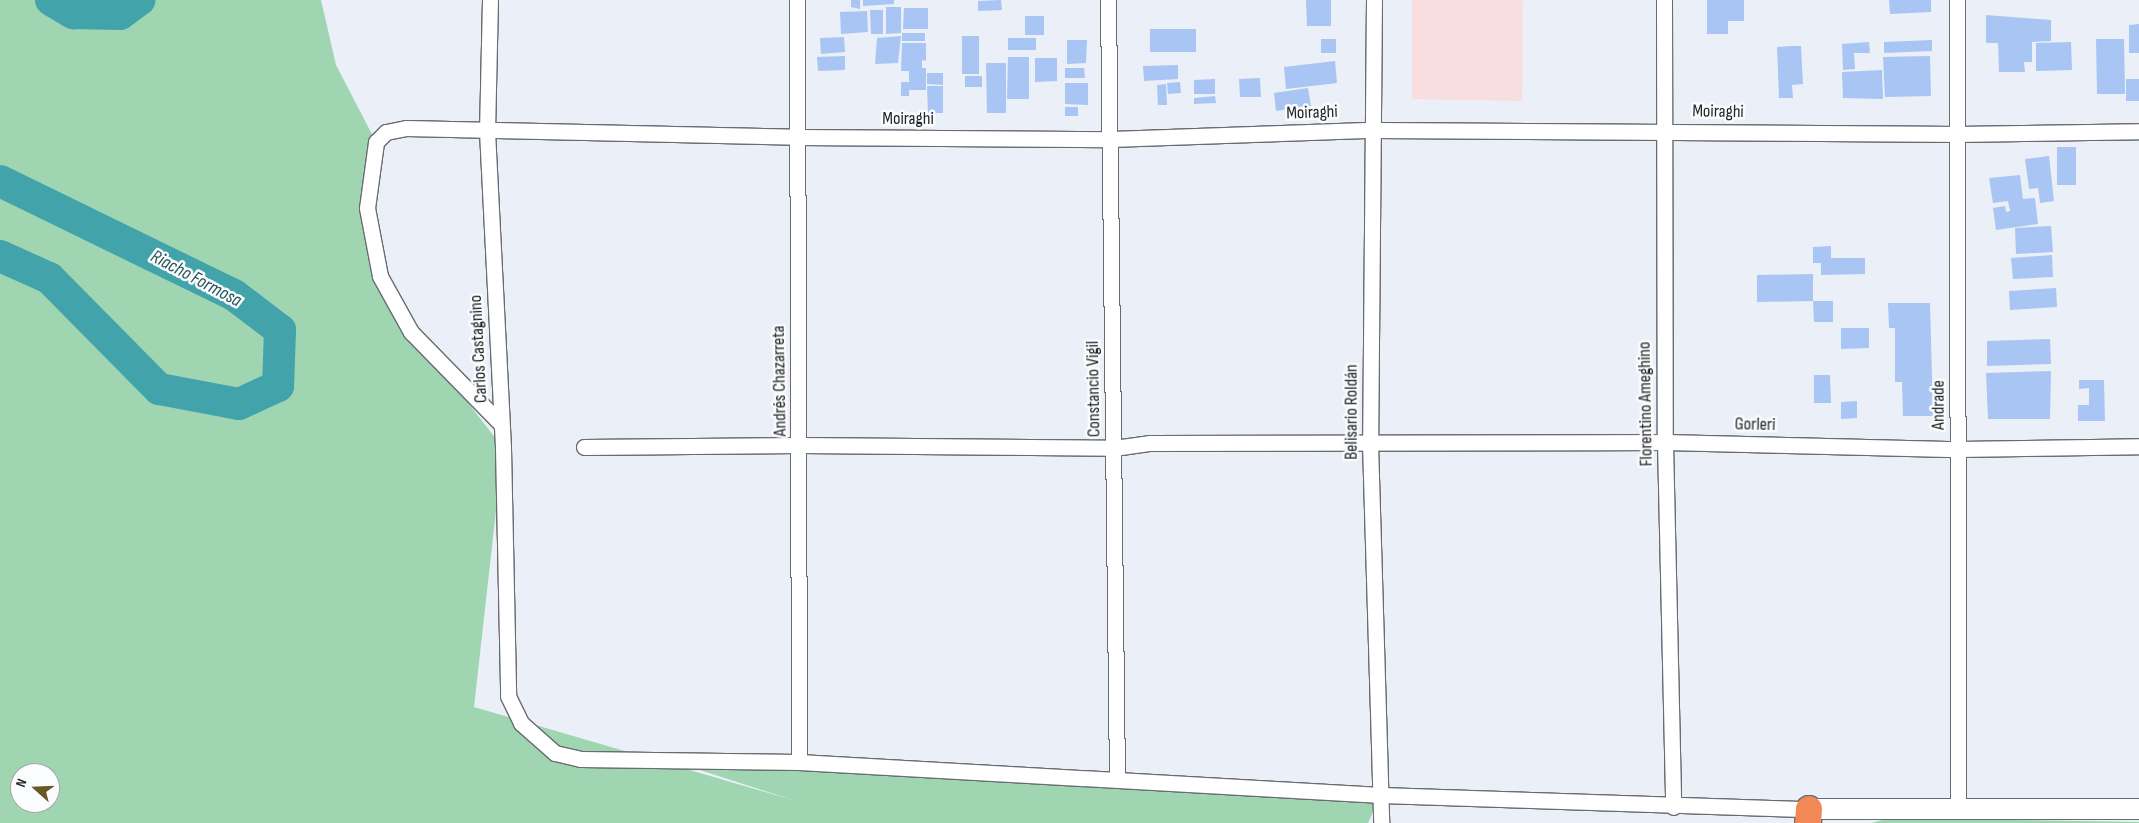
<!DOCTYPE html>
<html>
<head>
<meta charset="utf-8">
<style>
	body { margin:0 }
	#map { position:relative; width:2139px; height:823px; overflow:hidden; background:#ebeff7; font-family:"Sofia Sans Condensed",sans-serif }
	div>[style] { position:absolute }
	.education>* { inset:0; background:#f9dedf }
	.green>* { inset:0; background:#9fd5b1 }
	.river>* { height:32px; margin:-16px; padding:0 16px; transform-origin:16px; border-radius:16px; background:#42a4aa }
	.building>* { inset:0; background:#a9c5f4 }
	.roads { filter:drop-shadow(1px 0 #686c72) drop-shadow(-1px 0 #686c72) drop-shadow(0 1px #686c72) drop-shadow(0 -1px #686c72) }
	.street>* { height:15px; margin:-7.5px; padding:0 7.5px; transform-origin:7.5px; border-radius:7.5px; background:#fff }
	.secondary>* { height:20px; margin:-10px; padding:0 10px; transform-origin:10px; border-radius:10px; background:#fff }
	.highway>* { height:26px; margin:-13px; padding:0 13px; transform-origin:13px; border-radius:13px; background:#f18856 }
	span { translate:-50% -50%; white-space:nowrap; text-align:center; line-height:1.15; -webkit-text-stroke:5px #fbfcfe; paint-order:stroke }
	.street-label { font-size:18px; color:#232427 }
	.water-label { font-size:19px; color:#285456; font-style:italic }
	.north { position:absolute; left:10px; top:763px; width:50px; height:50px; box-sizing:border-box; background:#fbfcfe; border:1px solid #a5a6a8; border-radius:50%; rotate:290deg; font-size:14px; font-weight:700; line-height:20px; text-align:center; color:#232427 }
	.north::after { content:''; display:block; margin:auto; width:18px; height:22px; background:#685825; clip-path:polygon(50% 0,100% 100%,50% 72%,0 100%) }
</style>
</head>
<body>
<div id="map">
	<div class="education">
		<div style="clip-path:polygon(1412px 0,1523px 0,1522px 101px,1412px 99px)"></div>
	</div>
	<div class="green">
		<div style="clip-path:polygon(evenodd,0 0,321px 0,336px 65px,376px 142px,367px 208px,395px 308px,503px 448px,474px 707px,796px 801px,672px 761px,1381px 795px,1368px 823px,0 823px,0 0,20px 773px,50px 773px,50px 803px,20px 803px,20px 773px)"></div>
		<div style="clip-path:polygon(1890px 818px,2139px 822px,2139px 823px,1871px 823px)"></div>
	</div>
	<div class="river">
		<div style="left:51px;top:0;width:26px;rotate:31deg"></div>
		<div style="left:73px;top:13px;width:47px;rotate:1.2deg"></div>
		<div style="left:120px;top:14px;width:24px;rotate:-36deg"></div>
		<div style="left:0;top:181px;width:260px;rotate:26deg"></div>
		<div style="left:234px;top:295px;width:58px;rotate:37.3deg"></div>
		<div style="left:280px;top:330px;width:56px;rotate:92deg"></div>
		<div style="left:278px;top:386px;width:43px;rotate:155.2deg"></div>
		<div style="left:239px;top:404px;width:81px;rotate:-169.4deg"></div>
		<div style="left:159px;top:389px;width:156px;rotate:-134.7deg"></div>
		<div style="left:49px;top:278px;width:54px;rotate:-155.8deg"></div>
	</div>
	<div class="building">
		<div style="clip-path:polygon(851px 0,860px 0,860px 9px,851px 7px)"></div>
		<div style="clip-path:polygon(863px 0,894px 0,894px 4px,863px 6px)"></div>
		<div style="clip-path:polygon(1001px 0,1002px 10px,978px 11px,978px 1px)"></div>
		<div style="clip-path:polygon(1306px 0,1331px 0,1331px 26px,1307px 26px)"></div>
		<div style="clip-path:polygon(1707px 0,1744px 0,1744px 21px,1728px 21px,1728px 34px,1707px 34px)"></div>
		<div style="clip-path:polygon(1889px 0,1931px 0,1931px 12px,1890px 14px)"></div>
		<div style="clip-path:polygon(886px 7px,901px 7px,901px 33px,886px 34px)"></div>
		<div style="clip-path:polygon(904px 8px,928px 8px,928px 29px,903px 29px)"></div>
		<div style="clip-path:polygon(870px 10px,883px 10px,883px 34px,871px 34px)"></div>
		<div style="clip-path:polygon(867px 11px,868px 32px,841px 34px,840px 12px)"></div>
		<div style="clip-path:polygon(1986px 15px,2051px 20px,2051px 41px,2032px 42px,2032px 62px,2024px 62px,2025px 72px,1999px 72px,1998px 43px,1986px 43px)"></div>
		<div style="clip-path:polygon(1025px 16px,1044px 16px,1044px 35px,1025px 35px)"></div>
		<div style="clip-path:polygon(2139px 24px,2139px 53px,2129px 53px,2129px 25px)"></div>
		<div style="clip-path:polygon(1150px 29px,1196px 29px,1196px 52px,1150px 52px)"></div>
		<div style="clip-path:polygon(902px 33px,925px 33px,925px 41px,902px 41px)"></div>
		<div style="clip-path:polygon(901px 36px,898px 63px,875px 64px,877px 38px)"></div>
		<div style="clip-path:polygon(962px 36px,979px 36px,979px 74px,962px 74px)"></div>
		<div style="clip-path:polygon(844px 37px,845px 52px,821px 54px,820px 38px)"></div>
		<div style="clip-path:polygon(1008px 38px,1036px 38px,1036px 50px,1008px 50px)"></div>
		<div style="clip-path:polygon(1321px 39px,1336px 39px,1336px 53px,1321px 53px)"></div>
		<div style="clip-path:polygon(2096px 39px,2124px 39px,2125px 94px,2097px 94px)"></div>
		<div style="clip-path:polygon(1067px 40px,1087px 40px,1086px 63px,1067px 64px)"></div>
		<div style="clip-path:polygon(1932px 40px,1932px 51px,1884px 53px,1884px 42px)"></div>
		<div style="clip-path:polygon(1869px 42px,1870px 53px,1854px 53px,1855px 69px,1843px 70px,1842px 44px)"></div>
		<div style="clip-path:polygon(2071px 42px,2072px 70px,2036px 71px,2036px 43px)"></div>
		<div style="clip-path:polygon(902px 43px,926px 43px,926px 61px,922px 60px,922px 68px,926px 68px,926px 90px,909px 90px,909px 96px,901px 96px,901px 82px,909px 82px,909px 71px,901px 71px)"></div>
		<div style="clip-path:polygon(1791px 46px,1801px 46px,1803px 84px,1792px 85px,1793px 98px,1779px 98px,1777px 47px)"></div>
		<div style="clip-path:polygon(845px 56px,845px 70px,818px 71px,817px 57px)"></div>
		<div style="clip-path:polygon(1930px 56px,1931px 96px,1885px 97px,1883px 57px)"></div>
		<div style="clip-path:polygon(1008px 57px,1029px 57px,1029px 99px,1007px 99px)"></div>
		<div style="clip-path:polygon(1035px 58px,1057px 58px,1057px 81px,1035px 82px)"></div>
		<div style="clip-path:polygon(1335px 61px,1337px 83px,1286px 89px,1284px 67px)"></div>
		<div style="clip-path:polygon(986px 63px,1006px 63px,1006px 113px,987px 113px)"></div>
		<div style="clip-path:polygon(1178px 65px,1178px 79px,1144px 81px,1143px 66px)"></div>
		<div style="clip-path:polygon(1065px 68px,1084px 68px,1085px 78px,1065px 78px)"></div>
		<div style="clip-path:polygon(1882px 70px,1883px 99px,1843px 98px,1842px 72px)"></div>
		<div style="clip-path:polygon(927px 73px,943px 73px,943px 85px,927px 84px)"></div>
		<div style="clip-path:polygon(965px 76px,982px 76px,982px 87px,965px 87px)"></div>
		<div style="clip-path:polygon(1260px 78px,1261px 97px,1240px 97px,1239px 79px)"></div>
		<div style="clip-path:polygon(1215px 79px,1215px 94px,1194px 94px,1194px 80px)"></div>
		<div style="clip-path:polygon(2126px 79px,2139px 79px,2139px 101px,2126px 101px)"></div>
		<div style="clip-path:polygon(1180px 82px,1181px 93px,1168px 94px,1167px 83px)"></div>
		<div style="clip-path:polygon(1065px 83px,1088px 83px,1088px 105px,1065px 104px)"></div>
		<div style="clip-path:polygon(1166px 84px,1167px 105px,1158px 105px,1157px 85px)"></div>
		<div style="clip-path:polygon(927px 86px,943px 86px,943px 113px,928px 113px)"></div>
		<div style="clip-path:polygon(1308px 88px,1311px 106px,1276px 111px,1274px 93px)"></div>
		<div style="clip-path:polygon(1215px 96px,1216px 103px,1194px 104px,1194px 98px)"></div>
		<div style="clip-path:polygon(1065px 107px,1078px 107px,1078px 116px,1065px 116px)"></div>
		<div style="clip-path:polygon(2057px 147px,2076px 147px,2076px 185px,2057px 185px)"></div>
		<div style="clip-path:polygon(2049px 156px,2054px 201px,2040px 203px,2038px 188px,2029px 189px,2025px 159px)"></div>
		<div style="clip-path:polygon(2020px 175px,2023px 199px,2035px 198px,2038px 224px,1996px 230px,1993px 208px,2005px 206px,2006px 212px,2010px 211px,2008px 201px,1993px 203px,1989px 178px)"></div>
		<div style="clip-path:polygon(2051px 226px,2053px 252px,2016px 254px,2015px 228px)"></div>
		<div style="clip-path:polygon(1831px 246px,1831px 258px,1865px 258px,1865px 274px,1821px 275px,1821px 263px,1813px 263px,1813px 247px)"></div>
		<div style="clip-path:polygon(2052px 255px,2053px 277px,2013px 279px,2011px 258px)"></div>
		<div style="clip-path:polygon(1813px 274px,1813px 301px,1757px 302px,1757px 275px)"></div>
		<div style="clip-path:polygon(2056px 288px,2057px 307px,2010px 310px,2009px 291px)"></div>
		<div style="clip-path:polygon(1813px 301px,1833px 301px,1833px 322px,1814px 322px)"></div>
		<div style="clip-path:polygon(1888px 303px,1930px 303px,1933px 416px,1903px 416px,1902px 382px,1895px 382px,1895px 328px,1889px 328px)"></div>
		<div style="clip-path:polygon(1841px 328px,1869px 328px,1869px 348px,1841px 349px)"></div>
		<div style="clip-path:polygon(2050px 339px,2051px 364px,1987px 366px,1987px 341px)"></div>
		<div style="clip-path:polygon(2051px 371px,2050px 419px,1988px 419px,1986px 373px)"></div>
		<div style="clip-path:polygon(1814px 375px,1830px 375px,1831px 403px,1814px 403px)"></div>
		<div style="clip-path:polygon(2079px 380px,2104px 380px,2105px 421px,2078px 421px,2078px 405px,2089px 405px,2089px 388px,2079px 389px)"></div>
		<div style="clip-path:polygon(1857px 401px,1857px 418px,1841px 419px,1841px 402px)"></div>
	</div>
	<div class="roads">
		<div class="street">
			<div style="left:490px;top:0;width:131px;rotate:91.3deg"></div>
			<div style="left:487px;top:131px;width:317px;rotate:87.1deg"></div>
			<div style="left:503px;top:448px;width:248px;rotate:88.8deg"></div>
			<div style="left:508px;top:696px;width:30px;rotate:64deg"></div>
			<div style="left:521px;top:723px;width:45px;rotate:41.4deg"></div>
			<div style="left:555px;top:753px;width:27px;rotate:13deg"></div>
			<div style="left:581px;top:759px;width:218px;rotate:0.8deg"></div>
			<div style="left:799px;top:762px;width:583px;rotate:3.25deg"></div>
			<div style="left:1381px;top:795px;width:428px;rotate:1.9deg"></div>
			<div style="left:797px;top:0;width:762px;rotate:89.85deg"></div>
			<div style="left:1108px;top:0;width:778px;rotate:89.34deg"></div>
			<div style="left:1374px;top:0;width:443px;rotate:90.5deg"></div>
			<div style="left:1370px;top:443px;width:380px;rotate:88.3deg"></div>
			<div style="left:1664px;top:0;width:442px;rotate:89.9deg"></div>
			<div style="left:1665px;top:442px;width:365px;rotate:88.7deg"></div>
			<div style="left:1957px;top:0;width:809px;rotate:89.93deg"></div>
			<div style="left:501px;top:424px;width:129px;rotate:-134.4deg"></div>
			<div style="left:411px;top:332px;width:64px;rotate:-119deg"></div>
			<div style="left:380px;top:276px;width:69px;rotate:-100.8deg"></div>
			<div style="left:367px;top:208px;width:67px;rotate:-82.2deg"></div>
			<div style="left:376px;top:142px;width:14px;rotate:-45deg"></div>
			<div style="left:386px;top:132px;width:20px;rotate:-11deg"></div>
			<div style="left:406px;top:128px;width:391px;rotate:1.3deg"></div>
			<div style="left:797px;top:137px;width:314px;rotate:0.4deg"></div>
			<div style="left:1111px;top:139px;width:262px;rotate:-2deg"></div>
			<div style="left:1373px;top:130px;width:584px;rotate:0.39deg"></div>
			<div style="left:1957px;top:134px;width:182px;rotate:-0.9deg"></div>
			<div style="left:584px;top:447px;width:216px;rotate:-0.5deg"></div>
			<div style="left:800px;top:445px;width:314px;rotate:0.5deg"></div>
			<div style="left:1114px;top:448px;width:35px;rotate:-8deg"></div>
			<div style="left:1149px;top:443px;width:516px;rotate:-0.11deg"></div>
			<div style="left:1665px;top:442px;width:293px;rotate:1.4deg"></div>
			<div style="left:1958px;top:449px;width:181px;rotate:-0.9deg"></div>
		</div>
		<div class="secondary">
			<div style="left:1809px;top:809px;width:330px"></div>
		</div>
		<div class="highway">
			<div style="left:1808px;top:823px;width:14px;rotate:-86deg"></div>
		</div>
	</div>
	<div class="street-label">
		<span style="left:1718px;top:112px;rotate:1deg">Moiraghi</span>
		<span style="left:1312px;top:113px;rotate:-2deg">Moiraghi</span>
		<span style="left:908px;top:119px">Moiraghi</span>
		<span style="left:479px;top:349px;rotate:-93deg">Carlos Castagnino</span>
		<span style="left:780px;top:381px;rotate:-91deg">Andrés Chazarreta</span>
		<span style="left:1094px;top:389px;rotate:-91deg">Constancio Vigil</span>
		<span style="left:1646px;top:404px;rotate:-91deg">Florentino Ameghino</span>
		<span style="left:1939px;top:405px;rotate:-90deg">Andrade</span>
		<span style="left:1352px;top:412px;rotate:-90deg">Belisario Roldán</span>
		<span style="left:1755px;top:425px;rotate:1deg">Gorleri</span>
	</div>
	<div class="water-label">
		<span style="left:196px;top:279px;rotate:28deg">Riacho Formosa</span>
	</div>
	<div class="north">N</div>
</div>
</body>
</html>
